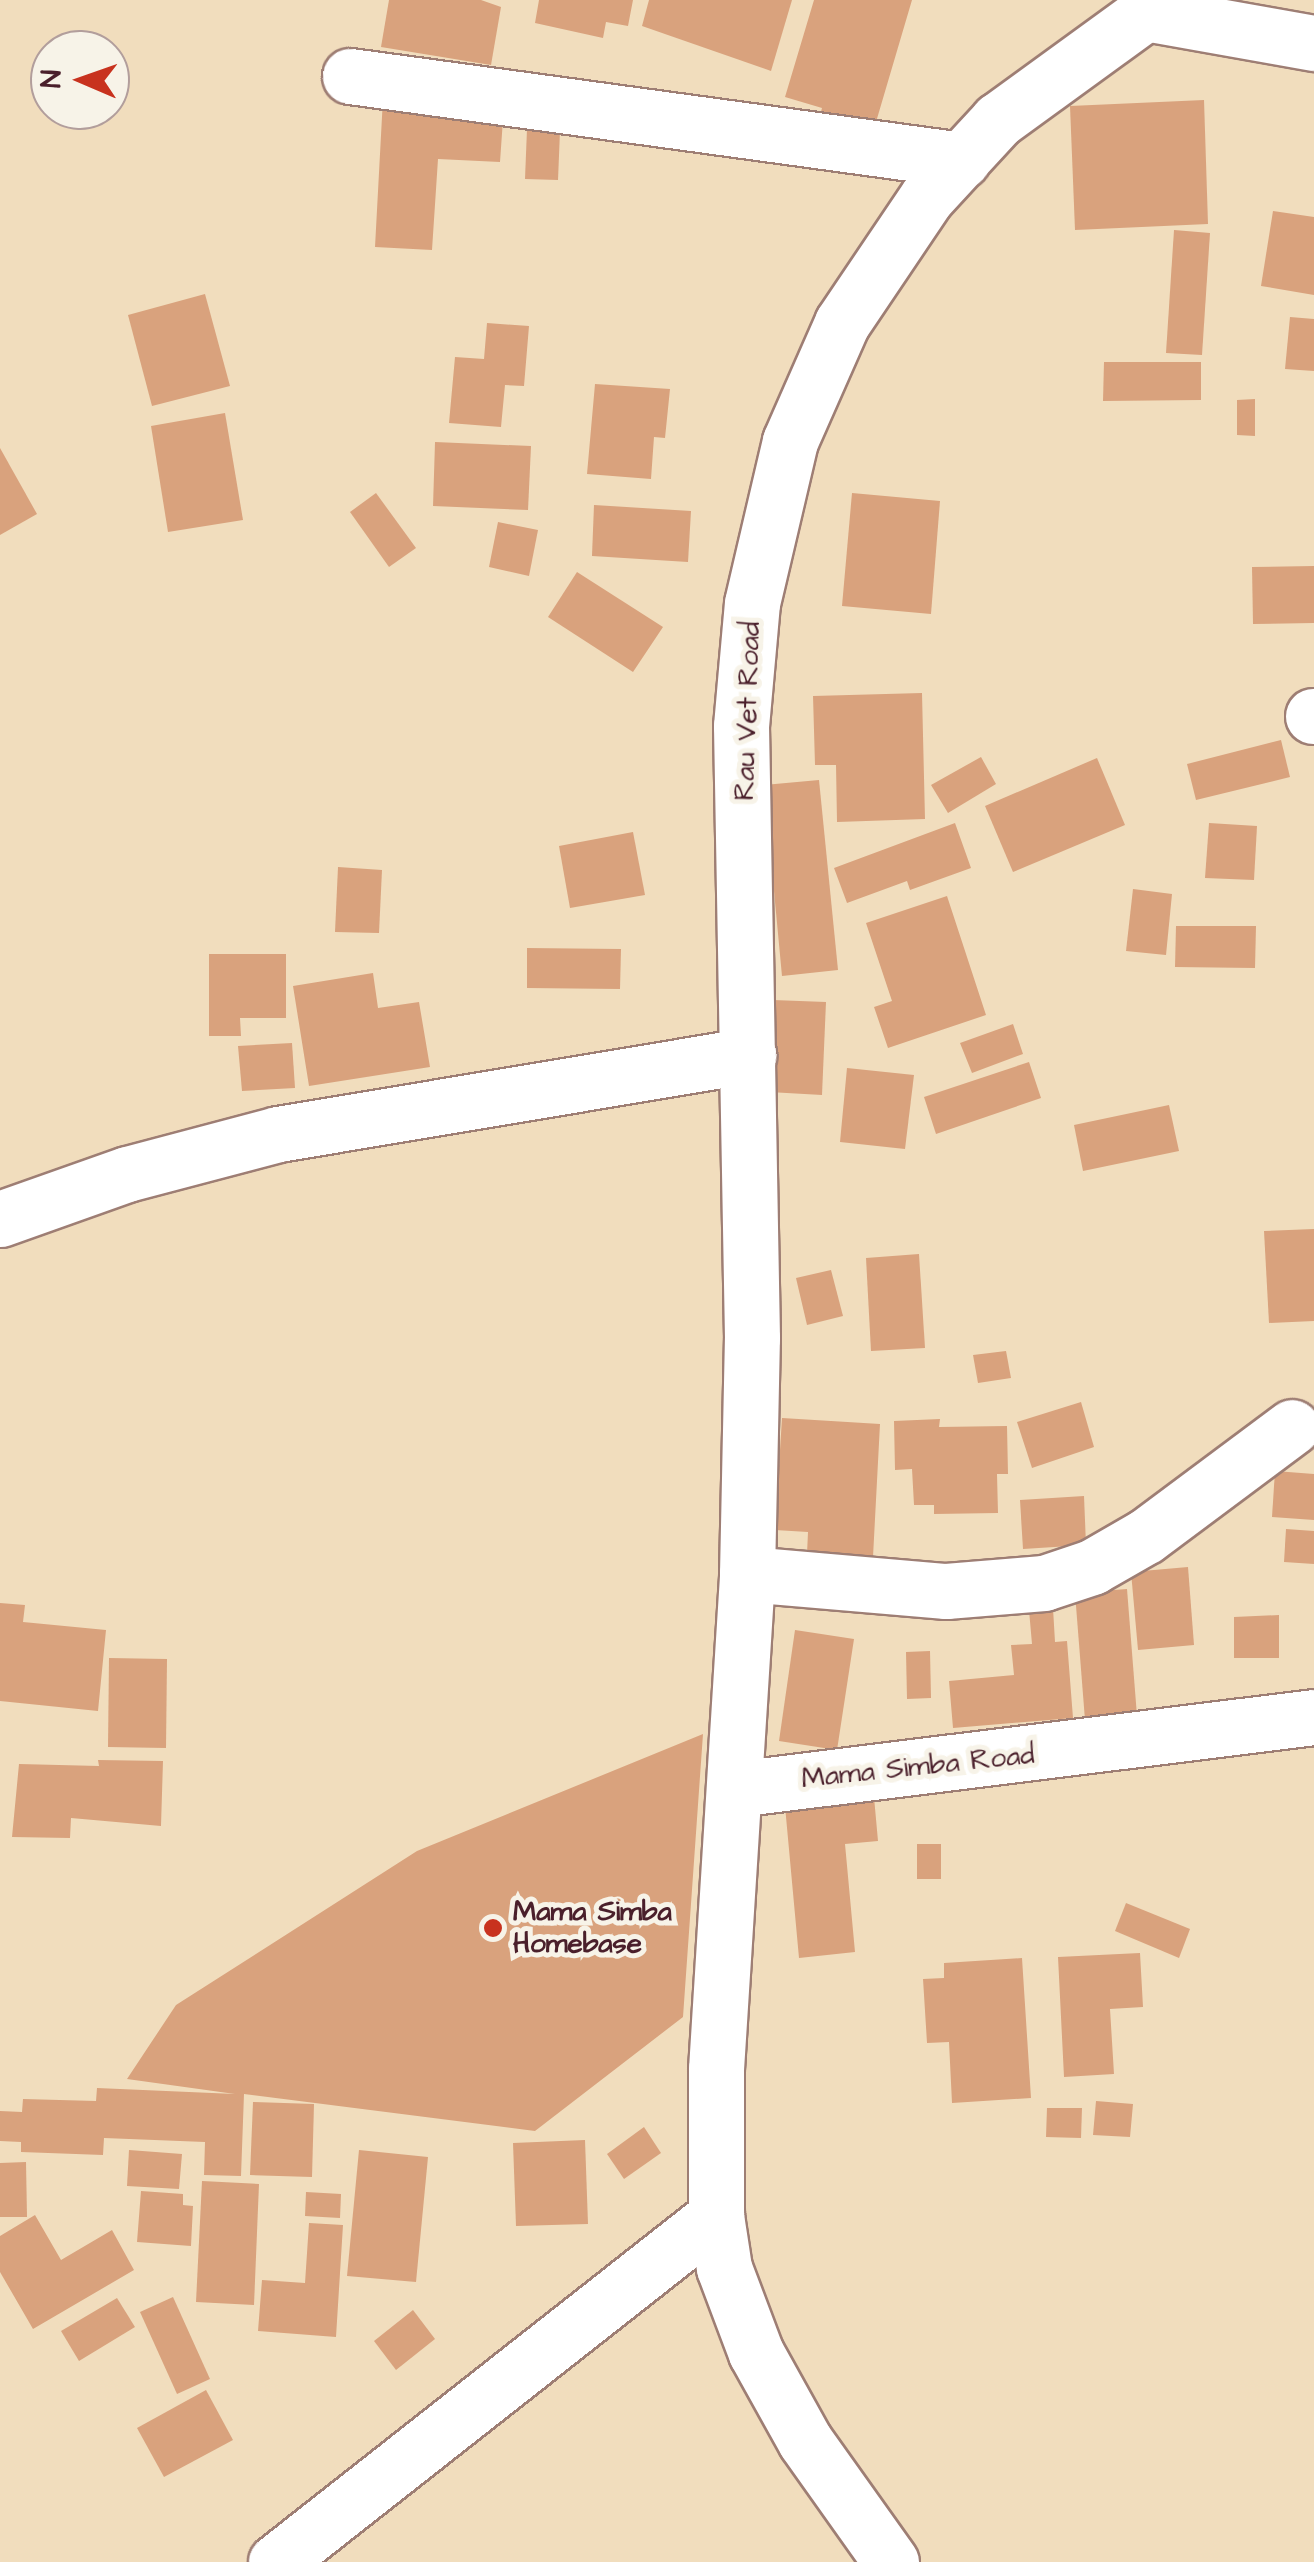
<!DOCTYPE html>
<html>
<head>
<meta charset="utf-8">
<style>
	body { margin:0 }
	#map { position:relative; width:1314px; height:2562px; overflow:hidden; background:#f1ddbd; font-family:"Architects Daughter",sans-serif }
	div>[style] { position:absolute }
	.building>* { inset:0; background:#d9a27d }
	.roads { filter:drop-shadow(2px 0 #9e7e74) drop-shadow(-2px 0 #9e7e74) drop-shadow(0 2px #9e7e74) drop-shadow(0 -2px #9e7e74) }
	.street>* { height:55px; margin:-27.5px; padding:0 27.5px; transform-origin:27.5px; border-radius:27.5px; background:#fff }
	.dots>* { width:28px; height:28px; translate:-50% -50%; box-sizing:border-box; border:5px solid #f7f3e8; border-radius:50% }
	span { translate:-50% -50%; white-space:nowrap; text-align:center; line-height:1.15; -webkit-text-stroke:10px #f7f3e8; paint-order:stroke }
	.street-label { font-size:28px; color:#4a1f2b }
	.poi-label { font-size:28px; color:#4a1f2b; font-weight:700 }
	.left { translate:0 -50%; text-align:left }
	.north { position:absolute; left:30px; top:30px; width:100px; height:100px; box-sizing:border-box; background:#f7f3e8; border:2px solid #b29e9c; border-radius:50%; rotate:272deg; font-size:28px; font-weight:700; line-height:40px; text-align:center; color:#4a1f2b }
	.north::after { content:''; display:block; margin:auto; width:35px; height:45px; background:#c8321e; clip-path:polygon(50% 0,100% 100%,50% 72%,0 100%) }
</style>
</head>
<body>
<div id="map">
	<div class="building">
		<div style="clip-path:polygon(389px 0,481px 0,501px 7px,491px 65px,381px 47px)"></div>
		<div style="clip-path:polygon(539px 0,633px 0,628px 26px,606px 22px,603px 38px,535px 23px)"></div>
		<div style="clip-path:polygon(649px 0,792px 0,771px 71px,642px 26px)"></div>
		<div style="clip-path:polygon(814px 0,912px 0,871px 139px,818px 123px,822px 108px,785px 97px)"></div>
		<div style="clip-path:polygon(383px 98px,504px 105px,500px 162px,438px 159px,432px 250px,375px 247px)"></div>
		<div style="clip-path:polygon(1204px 100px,1208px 224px,1075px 230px,1070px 106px)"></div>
		<div style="clip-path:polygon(527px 129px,560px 131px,558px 180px,525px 179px)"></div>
		<div style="clip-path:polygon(1273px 211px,1314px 217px,1314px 295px,1261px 286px)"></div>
		<div style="clip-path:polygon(1174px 230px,1210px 233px,1202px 355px,1166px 353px)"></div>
		<div style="clip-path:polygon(205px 294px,230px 386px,152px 406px,128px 315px)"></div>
		<div style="clip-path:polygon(1290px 317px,1314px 319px,1314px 371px,1285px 369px)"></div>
		<div style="clip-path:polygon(487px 323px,529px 326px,524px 386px,505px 385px,501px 427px,449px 423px,455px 357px,484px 359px)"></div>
		<div style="clip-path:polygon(1104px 362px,1201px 362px,1201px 400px,1103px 401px)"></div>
		<div style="clip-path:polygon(595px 384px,670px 389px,665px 438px,654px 437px,651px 479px,587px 474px)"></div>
		<div style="clip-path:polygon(1255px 399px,1255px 436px,1237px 435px,1237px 400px)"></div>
		<div style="clip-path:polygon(225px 413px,243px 520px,168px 532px,151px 426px)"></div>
		<div style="clip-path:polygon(435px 442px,531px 446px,528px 510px,433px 506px)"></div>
		<div style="clip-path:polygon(0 448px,37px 514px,0 535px)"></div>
		<div style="clip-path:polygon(376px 493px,416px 548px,389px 567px,350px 512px)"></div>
		<div style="clip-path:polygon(852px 493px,940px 501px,931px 614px,842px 606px)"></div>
		<div style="clip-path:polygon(594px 505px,691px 511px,688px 562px,592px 556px)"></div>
		<div style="clip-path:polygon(498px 522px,538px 530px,529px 576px,489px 567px)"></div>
		<div style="clip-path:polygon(1314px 566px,1314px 623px,1253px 624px,1252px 567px)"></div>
		<div style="clip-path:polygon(577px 572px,663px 627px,633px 672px,548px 617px)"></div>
		<div style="clip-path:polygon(922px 693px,925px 819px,837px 822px,836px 765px,815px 765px,813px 696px)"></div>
		<div style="clip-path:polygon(1281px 740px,1290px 777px,1196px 800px,1187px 764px)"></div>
		<div style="clip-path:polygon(981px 757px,996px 784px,948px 813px,931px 785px)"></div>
		<div style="clip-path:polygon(1097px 758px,1125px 825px,1013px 872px,985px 806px)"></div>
		<div style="clip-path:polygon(819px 780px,838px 970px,782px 976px,764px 785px)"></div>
		<div style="clip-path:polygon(955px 823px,971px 868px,910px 890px,907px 881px,847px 903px,834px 868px)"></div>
		<div style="clip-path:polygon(1209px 823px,1257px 826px,1254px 880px,1205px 878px)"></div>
		<div style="clip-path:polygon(633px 832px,645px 895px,570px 908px,559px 846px)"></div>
		<div style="clip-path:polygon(338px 867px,382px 870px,379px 933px,335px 932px)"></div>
		<div style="clip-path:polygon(1133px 889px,1172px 894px,1166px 955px,1126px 951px)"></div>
		<div style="clip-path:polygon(947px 896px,986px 1015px,888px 1048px,874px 1007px,892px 1001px,866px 923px)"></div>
		<div style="clip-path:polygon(1176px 926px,1256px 926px,1255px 968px,1175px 967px)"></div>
		<div style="clip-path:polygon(527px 948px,621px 949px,620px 989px,527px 988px)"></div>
		<div style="clip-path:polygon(209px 954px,286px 954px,286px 1018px,240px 1018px,241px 1036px,209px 1036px)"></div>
		<div style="clip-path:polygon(373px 973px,378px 1008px,419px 1002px,430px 1067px,309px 1086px,293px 986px)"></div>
		<div style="clip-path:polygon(773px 1000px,826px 1002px,822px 1095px,769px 1092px)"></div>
		<div style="clip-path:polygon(1013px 1024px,1023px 1054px,972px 1073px,960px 1043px)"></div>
		<div style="clip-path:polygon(292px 1043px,295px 1088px,242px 1091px,238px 1046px)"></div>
		<div style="clip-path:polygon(1029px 1062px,1041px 1098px,936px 1134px,924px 1097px)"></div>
		<div style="clip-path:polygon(847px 1068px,914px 1075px,905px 1149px,840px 1142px)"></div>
		<div style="clip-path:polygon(1169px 1105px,1179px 1151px,1083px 1171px,1074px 1125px)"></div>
		<div style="clip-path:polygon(1314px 1229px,1314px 1321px,1269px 1323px,1264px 1231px)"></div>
		<div style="clip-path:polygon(919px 1254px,925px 1348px,871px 1351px,866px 1258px)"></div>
		<div style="clip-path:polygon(831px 1270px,843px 1316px,807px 1325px,796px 1278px)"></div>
		<div style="clip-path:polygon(1006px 1351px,1011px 1378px,978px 1383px,973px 1355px)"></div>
		<div style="clip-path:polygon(1081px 1402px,1094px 1447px,1032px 1468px,1017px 1422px)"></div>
		<div style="clip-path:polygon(782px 1418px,880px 1424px,873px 1557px,807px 1554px,808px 1532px,775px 1530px)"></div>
		<div style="clip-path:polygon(940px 1419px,939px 1427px,1007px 1426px,1008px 1474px,997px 1474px,998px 1513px,934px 1514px,934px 1505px,914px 1505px,912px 1469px,895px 1470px,894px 1421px)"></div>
		<div style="clip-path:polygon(1275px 1471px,1314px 1474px,1314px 1520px,1272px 1517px)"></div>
		<div style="clip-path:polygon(1084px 1496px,1086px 1545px,1023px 1549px,1020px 1500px)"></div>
		<div style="clip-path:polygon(1286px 1529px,1314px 1531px,1314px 1564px,1284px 1562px)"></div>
		<div style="clip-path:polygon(1188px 1567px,1194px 1645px,1138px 1650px,1131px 1572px)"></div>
		<div style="clip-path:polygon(1127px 1589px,1137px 1716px,1085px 1720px,1075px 1593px)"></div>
		<div style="clip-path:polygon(0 1603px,25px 1605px,23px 1622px,106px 1630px,98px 1711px,0 1701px)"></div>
		<div style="clip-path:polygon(1053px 1608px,1055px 1642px,1067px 1641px,1073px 1718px,953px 1728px,949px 1681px,1014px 1675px,1011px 1645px,1032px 1644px,1029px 1610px)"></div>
		<div style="clip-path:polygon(1279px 1615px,1279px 1658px,1234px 1658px,1234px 1617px)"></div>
		<div style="clip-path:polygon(795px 1630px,854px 1639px,837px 1750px,779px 1741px)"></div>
		<div style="clip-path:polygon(930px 1651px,931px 1698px,907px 1699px,906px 1652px)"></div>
		<div style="clip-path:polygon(109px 1658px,167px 1659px,166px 1748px,108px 1747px)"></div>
		<div style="clip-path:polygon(703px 1734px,683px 2017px,535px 2131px,244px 2094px,241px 2176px,204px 2175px,205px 2142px,104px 2138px,103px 2155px,21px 2152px,21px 2142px,0 2141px,0 2111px,22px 2112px,23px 2099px,96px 2101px,97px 2088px,235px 2094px,127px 2079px,176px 2005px,417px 1851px)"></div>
		<div style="clip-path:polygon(98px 1760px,163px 1761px,161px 1826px,71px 1818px,70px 1838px,12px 1837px,19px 1764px,99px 1766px)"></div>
		<div style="clip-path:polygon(874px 1797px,878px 1841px,845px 1844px,855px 1952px,799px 1958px,785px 1806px)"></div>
		<div style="clip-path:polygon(917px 1844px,941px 1844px,941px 1879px,917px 1879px)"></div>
		<div style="clip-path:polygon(1126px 1903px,1190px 1929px,1179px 1958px,1115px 1931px)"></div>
		<div style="clip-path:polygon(1140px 1953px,1143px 2007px,1110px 2009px,1114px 2074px,1064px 2077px,1058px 1957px)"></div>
		<div style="clip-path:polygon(1022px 1958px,1031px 2098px,952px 2103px,949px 2042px,927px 2043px,923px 1979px,944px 1978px,944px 1963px)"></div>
		<div style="clip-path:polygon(1096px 2101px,1133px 2104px,1130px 2137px,1093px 2135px)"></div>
		<div style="clip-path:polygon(253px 2102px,314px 2104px,312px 2177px,250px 2175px)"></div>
		<div style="clip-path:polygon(1047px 2108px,1082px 2108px,1081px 2138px,1046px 2137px)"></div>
		<div style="clip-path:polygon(644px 2127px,661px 2153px,624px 2179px,607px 2154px)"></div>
		<div style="clip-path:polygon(585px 2140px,588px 2224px,516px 2226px,513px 2143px)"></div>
		<div style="clip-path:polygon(129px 2150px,182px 2154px,179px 2189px,127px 2186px)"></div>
		<div style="clip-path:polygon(359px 2150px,428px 2157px,416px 2282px,347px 2276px)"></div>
		<div style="clip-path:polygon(26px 2162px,27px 2217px,0 2217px,0 2163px)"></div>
		<div style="clip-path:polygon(202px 2181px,259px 2184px,254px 2305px,196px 2302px)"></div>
		<div style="clip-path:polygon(141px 2191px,183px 2194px,183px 2205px,193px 2206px,191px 2246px,137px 2242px)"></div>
		<div style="clip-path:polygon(306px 2192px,341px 2194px,340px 2218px,305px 2216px)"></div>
		<div style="clip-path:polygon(35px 2215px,61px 2260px,112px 2230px,134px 2270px,33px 2329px,0 2272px,0 2236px)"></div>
		<div style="clip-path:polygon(309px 2223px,343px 2225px,336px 2337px,258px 2331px,262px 2280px,305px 2283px)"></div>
		<div style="clip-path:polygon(173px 2297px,210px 2379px,177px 2394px,140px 2312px)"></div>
		<div style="clip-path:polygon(117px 2298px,135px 2327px,79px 2361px,61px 2331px)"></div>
		<div style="clip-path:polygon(413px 2310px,435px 2339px,396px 2370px,374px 2341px)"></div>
		<div style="clip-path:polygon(206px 2390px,233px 2440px,164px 2477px,137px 2428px)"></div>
	</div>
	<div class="roads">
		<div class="street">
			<div style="left:1145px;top:13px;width:172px;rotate:10.1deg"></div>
			<div style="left:350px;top:76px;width:618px;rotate:7.82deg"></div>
			<div style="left:1313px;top:716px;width:1px"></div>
			<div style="left:0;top:1219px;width:135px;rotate:-19.5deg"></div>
			<div style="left:127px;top:1174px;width:156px;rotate:-14.8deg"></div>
			<div style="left:278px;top:1134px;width:477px;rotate:-9.5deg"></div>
			<div style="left:747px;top:1574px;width:200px;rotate:4.9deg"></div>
			<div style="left:946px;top:1591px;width:98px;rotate:-4.7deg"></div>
			<div style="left:1044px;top:1583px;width:51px;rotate:-18.4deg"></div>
			<div style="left:1092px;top:1567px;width:62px;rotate:-29.9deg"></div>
			<div style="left:1146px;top:1536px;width:182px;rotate:-36.7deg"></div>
			<div style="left:736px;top:1789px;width:582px;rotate:-7.1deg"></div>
			<div style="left:276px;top:2562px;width:560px;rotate:-38.18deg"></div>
			<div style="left:891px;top:2562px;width:148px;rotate:-125.4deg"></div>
			<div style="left:805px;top:2441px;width:101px;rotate:-119.1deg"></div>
			<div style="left:756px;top:2353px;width:91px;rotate:-110.6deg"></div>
			<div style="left:724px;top:2268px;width:53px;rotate:-98.7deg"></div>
			<div style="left:716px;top:2216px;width:147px;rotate:-90deg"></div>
			<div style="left:716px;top:2069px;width:496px;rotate:-86.4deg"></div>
			<div style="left:747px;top:1574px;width:236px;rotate:-88.8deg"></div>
			<div style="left:752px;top:1338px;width:612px;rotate:-91.03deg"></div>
			<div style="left:741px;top:726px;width:123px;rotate:-84.9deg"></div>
			<div style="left:752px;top:603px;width:166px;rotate:-76.8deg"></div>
			<div style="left:790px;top:441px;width:129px;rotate:-66.2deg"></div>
			<div style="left:842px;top:323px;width:152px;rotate:-56deg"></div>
			<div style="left:927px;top:197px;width:105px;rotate:-47.3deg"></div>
			<div style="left:998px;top:120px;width:204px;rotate:-36deg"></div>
		</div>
	</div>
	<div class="dots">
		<div style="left:493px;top:1928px;background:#c8321e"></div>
	</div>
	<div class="street-label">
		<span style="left:748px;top:711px;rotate:-88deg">Rau Vet Road</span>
		<span style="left:918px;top:1767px;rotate:-6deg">Mama Simba Road</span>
	</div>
	<div class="poi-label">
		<span class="left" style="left:513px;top:1928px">Mama Simba<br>Homebase</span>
	</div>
	<div class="north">N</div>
</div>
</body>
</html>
